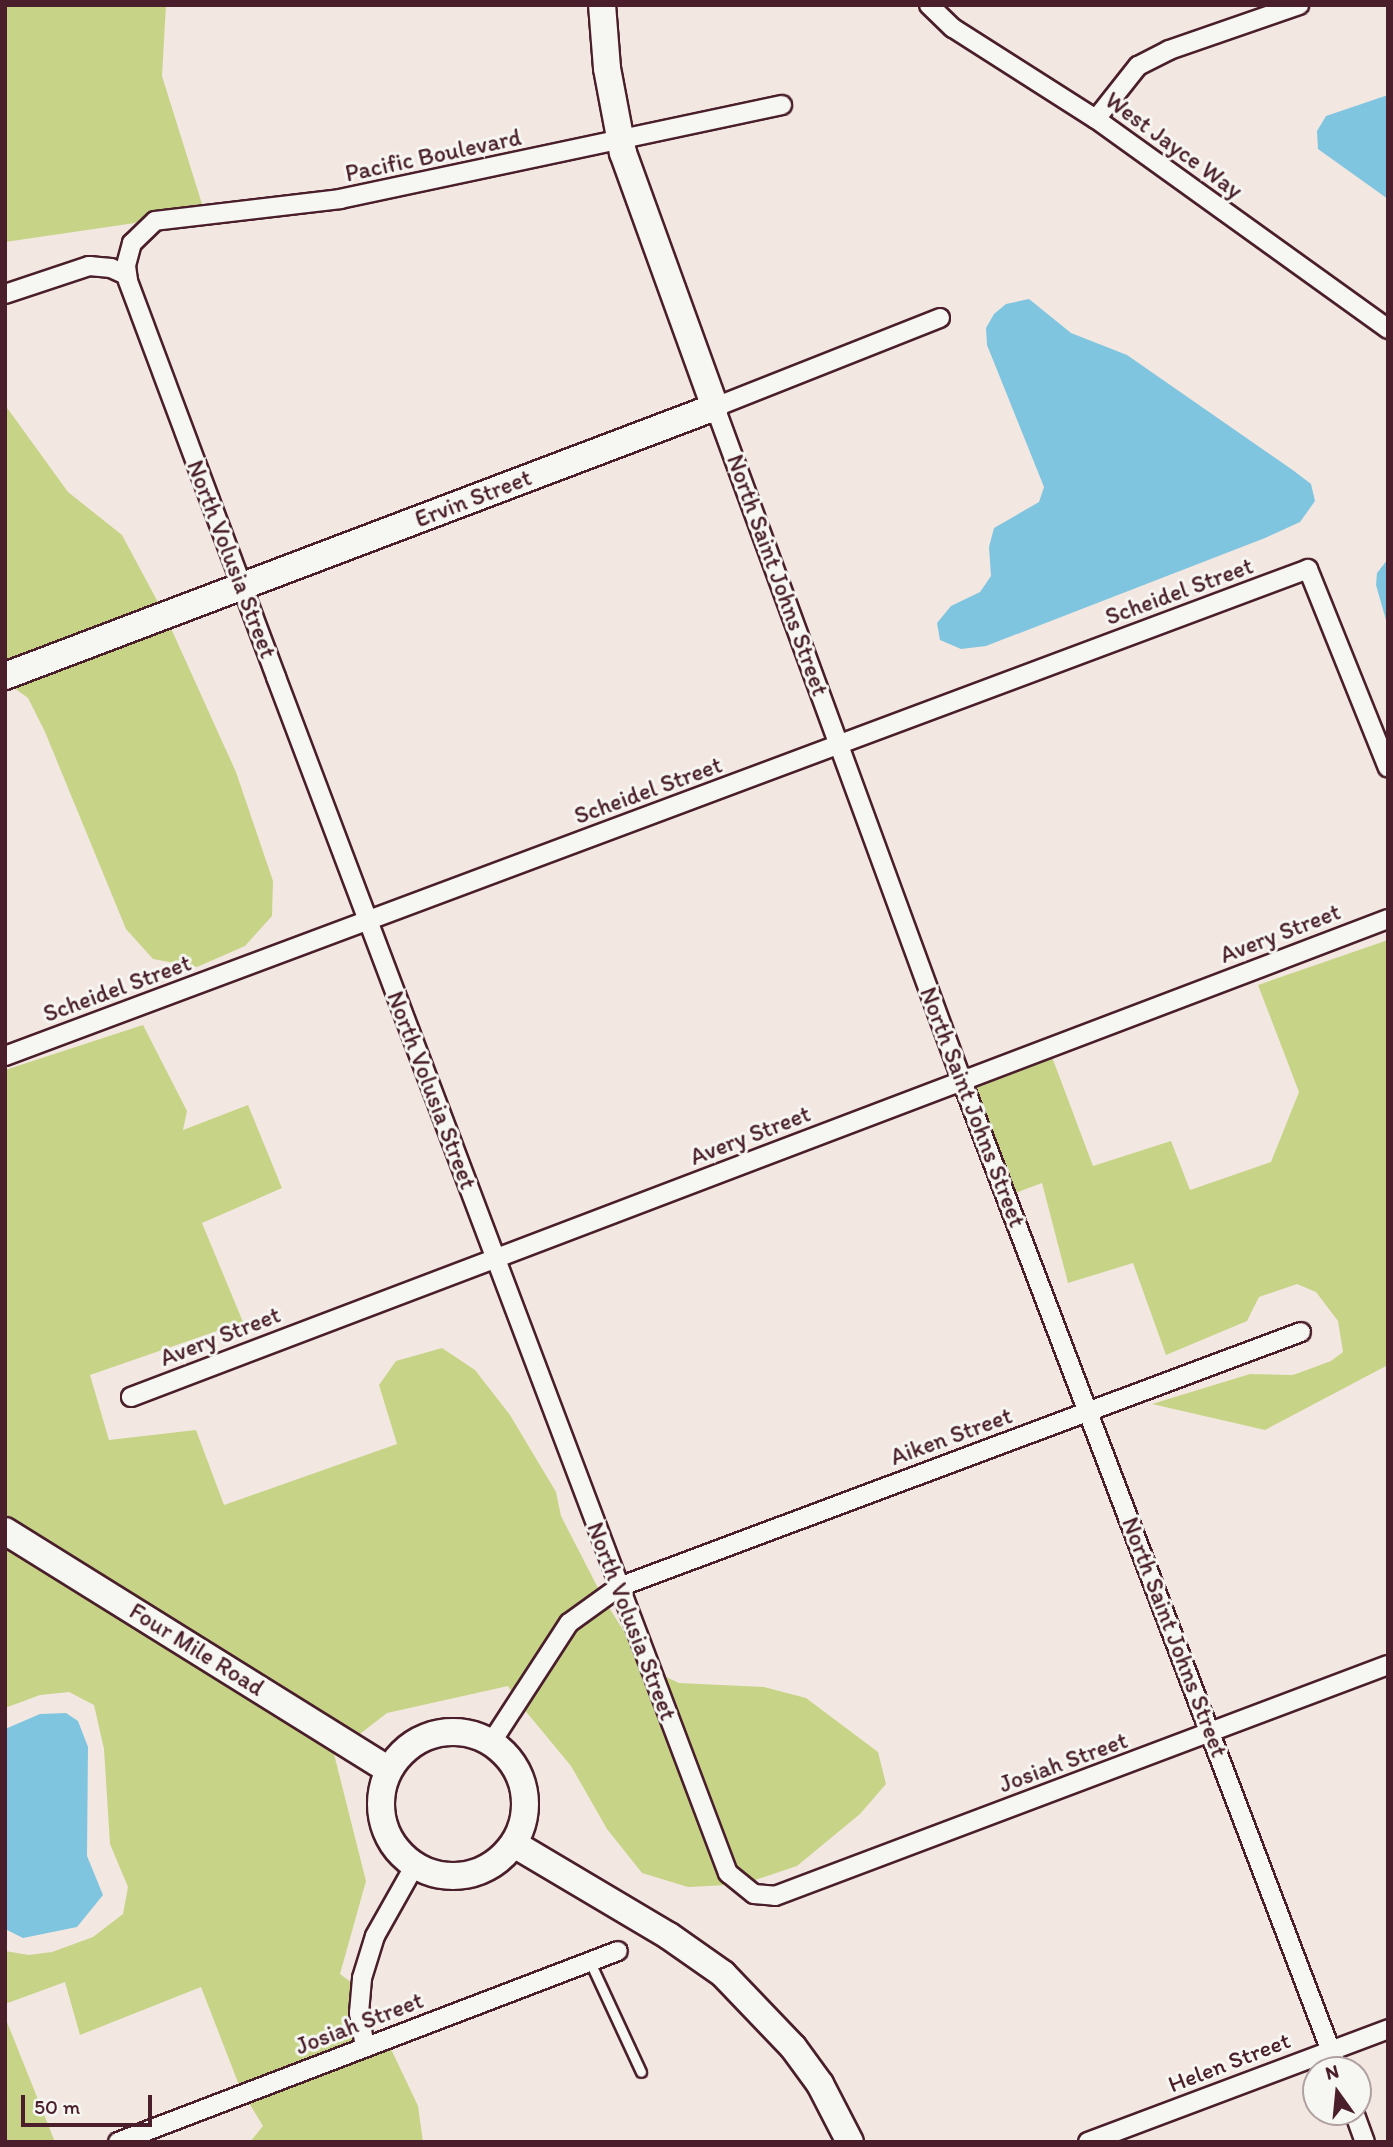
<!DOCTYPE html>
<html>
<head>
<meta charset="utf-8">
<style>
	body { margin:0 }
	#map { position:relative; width:1393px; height:2147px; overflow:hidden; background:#f3e7e1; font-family:Itim,sans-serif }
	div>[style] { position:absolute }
	.green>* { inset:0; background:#c7d488 }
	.water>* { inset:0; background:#7fc5e0 }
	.roads { filter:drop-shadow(2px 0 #4a1f2b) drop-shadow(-2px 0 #4a1f2b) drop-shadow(0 2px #4a1f2b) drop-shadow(0 -2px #4a1f2b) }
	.lane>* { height:9px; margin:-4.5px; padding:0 4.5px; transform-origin:4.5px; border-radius:4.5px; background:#f6f6f2 }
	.street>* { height:18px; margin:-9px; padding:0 9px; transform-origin:9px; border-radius:9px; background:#f6f6f2 }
	.secondary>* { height:26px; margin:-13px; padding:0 13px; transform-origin:13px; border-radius:13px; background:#f6f6f2 }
	.secondary>.ring { margin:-13px; padding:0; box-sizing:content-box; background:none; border:26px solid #f6f6f2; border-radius:50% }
	span { translate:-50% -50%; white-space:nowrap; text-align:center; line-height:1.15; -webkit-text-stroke:6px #f6f6f2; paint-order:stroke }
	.street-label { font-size:24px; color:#4a1f2b }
	.frame { position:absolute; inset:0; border:7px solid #4a1f2b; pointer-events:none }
	.north { position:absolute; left:1302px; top:2056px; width:70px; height:70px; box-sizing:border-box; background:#f6f6f2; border:2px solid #b1a0a2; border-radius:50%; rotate:345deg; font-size:19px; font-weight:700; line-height:28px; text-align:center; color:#4a1f2b }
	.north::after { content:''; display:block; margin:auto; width:24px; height:32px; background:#4a1f2b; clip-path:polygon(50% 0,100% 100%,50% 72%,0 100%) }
	.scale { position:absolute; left:21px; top:2095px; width:131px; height:32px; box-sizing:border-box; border:4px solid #4a1f2b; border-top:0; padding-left:9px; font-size:21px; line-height:24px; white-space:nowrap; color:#4a1f2b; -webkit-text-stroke:5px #f6f6f2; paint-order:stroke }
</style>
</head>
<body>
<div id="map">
	<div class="green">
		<div style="clip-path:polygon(5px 5px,166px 5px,162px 76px,202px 204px,153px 211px,135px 223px,5px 242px)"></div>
		<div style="clip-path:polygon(5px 405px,68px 492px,122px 535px,160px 606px,5px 665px)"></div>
		<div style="clip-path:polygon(169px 624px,236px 772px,273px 881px,272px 916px,245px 946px,197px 967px,153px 959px,126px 929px,45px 732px,28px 698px,10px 685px)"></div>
		<div style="clip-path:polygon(1388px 940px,1388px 1365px,1265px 1430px,1152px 1404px,1250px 1374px,1293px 1375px,1331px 1361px,1343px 1352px,1338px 1321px,1316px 1292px,1297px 1284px,1259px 1297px,1247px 1321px,1166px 1355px,1133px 1263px,1068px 1283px,1042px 1183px,1015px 1193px,974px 1087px,1052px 1057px,1093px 1166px,1171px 1141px,1190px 1190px,1271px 1162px,1299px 1092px,1258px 985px)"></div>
		<div style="clip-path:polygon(143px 1025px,187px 1111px,183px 1130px,248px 1105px,282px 1188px,202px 1223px,243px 1322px,90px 1375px,109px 1440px,196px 1430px,224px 1505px,397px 1444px,379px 1385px,396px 1361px,442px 1348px,475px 1370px,510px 1415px,556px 1492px,561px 1516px,598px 1588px,562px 1616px,511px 1691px,508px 1686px,387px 1713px,356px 1737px,5px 1520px,5px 1070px)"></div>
		<div style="clip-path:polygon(5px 1542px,340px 1749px,334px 1754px,366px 1881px,340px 1974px,352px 1983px,350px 2011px,355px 2041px,239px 2085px,201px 1987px,80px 2035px,65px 1982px,5px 2004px,5px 1951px,29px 1955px,52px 1952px,93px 1937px,123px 1914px,128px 1887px,110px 1844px,104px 1749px,94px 1705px,69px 1692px,40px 1695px,5px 1708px)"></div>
		<div style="clip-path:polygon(608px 1606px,630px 1641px,720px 1877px,728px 1885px,688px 1887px,642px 1873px,607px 1829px,571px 1766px,523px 1708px,575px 1630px)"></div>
		<div style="clip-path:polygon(662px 1675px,679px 1683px,764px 1687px,806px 1698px,878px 1752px,886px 1784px,860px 1814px,797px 1866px,752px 1881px,736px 1867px)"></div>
		<div style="clip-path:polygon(5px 2017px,55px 2142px,5px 2142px)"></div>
		<div style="clip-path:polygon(391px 2049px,418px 2106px,423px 2142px,250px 2142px,263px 2126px,249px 2103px)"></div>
	</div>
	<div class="water">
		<div style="clip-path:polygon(1388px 95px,1388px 199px,1318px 149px,1317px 131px,1326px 116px)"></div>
		<div style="clip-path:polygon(1029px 299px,1071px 333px,1127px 355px,1294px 471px,1311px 484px,1315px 501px,1300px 522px,1265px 538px,986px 646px,961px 649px,940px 640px,937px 623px,951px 606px,980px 592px,991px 576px,989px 547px,994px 528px,1039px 502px,1044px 487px,987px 345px,986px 328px,994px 314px,1006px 304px)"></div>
		<div style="clip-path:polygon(1388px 559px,1388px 627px,1376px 585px,1377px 573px)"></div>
		<div style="clip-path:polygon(66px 1713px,78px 1721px,88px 1747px,87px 1856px,103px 1895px,77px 1927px,23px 1938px,5px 1929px,5px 1729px,40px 1714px)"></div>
	</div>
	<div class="roads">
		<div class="lane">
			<div style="left:590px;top:1962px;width:121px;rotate:65.1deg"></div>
		</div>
		<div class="street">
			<div style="left:929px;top:5px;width:33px;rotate:44deg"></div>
			<div style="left:953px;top:28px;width:169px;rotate:32.5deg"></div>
			<div style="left:1096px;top:119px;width:360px;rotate:35.7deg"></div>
			<div style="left:782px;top:105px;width:451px;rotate:168deg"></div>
			<div style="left:341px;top:199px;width:187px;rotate:173.3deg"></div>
			<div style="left:155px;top:221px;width:32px;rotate:136deg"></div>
			<div style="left:132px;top:243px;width:24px;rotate:105deg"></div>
			<div style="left:126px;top:266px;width:15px;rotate:82deg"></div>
			<div style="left:128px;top:281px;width:423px;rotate:69.5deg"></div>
			<div style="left:276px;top:677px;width:1279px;rotate:69.3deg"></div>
			<div style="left:728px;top:1873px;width:33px;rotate:39deg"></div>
			<div style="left:754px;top:1894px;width:21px;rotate:5deg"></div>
			<div style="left:775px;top:1896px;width:655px;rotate:-20.65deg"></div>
			<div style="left:1096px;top:119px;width:68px;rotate:-51.6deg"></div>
			<div style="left:1138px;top:66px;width:35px;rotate:-27deg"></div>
			<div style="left:1169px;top:50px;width:138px;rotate:-19.1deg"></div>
			<div style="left:5px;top:294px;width:89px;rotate:-18.4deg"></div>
			<div style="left:89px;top:266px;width:22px;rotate:5deg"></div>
			<div style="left:111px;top:268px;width:17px;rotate:25deg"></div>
			<div style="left:940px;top:318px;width:242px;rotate:158.4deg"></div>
			<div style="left:715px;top:407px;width:718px;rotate:69.87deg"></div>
			<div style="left:962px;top:1081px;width:1058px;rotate:69.18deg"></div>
			<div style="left:5px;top:1056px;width:1391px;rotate:-20.49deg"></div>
			<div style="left:1308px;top:569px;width:214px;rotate:68.1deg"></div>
			<div style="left:131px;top:1397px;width:1345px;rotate:-20.82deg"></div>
			<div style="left:491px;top:1743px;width:143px;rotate:-57deg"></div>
			<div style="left:569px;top:1623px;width:62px;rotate:-35.8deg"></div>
			<div style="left:619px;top:1587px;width:728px;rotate:-20.5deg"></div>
			<div style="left:365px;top:2047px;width:35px;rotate:-100deg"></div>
			<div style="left:359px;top:2013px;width:35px;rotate:-85deg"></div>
			<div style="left:362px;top:1978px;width:44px;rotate:-72.8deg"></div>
			<div style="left:375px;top:1936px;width:81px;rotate:-60.6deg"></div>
			<div style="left:1354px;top:2112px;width:32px;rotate:70deg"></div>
			<div style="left:118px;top:2142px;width:535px;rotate:-20.91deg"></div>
			<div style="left:1088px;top:2142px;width:321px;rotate:-20.6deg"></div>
		</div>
		<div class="secondary">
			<div style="left:5px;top:676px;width:759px;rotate:-20.75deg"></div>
			<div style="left:715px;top:407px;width:270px;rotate:-109.9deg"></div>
			<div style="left:623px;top:153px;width:86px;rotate:-100.7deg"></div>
			<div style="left:607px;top:68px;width:63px;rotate:-94.5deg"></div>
			<div style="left:5px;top:1531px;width:451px;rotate:31.9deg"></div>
			<div class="ring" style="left:381px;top:1732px;width:118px;height:118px"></div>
			<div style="left:514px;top:1844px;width:180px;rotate:30.7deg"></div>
			<div style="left:669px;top:1936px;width:66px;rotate:35.1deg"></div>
			<div style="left:723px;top:1974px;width:101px;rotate:46.2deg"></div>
			<div style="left:793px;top:2047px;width:46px;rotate:53.9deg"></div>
			<div style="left:820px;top:2084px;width:65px;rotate:62.7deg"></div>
		</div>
	</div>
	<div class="street-label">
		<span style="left:1174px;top:145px;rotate:36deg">West Jayce Way</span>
		<span style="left:433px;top:155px;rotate:-12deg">Pacific Boulevard</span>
		<span style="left:473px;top:498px;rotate:-21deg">Ervin Street</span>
		<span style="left:232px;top:559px;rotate:69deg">North Volusia Street</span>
		<span style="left:778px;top:575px;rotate:70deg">North Saint Johns Street</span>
		<span style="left:1179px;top:591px;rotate:-20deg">Scheidel Street</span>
		<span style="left:648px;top:790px;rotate:-20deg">Scheidel Street</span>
		<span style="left:1280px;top:933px;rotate:-21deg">Avery Street</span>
		<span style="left:117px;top:988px;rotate:-20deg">Scheidel Street</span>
		<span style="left:432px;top:1090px;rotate:69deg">North Volusia Street</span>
		<span style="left:973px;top:1107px;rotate:69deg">North Saint Johns Street</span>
		<span style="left:750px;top:1135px;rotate:-21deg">Avery Street</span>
		<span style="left:220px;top:1336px;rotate:-21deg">Avery Street</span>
		<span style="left:951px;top:1436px;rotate:-20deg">Aiken Street</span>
		<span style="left:632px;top:1621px;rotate:69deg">North Volusia Street</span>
		<span style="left:1175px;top:1637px;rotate:69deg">North Saint Johns Street</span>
		<span style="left:197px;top:1649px;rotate:32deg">Four Mile Road</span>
		<span style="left:1063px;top:1762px;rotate:-20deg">Josiah Street</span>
		<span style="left:359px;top:2023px;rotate:-21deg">Josiah Street</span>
		<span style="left:1229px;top:2062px;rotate:-21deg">Helen Street</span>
	</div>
	<div class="frame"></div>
	<div class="north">N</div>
	<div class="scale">50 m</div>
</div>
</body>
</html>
